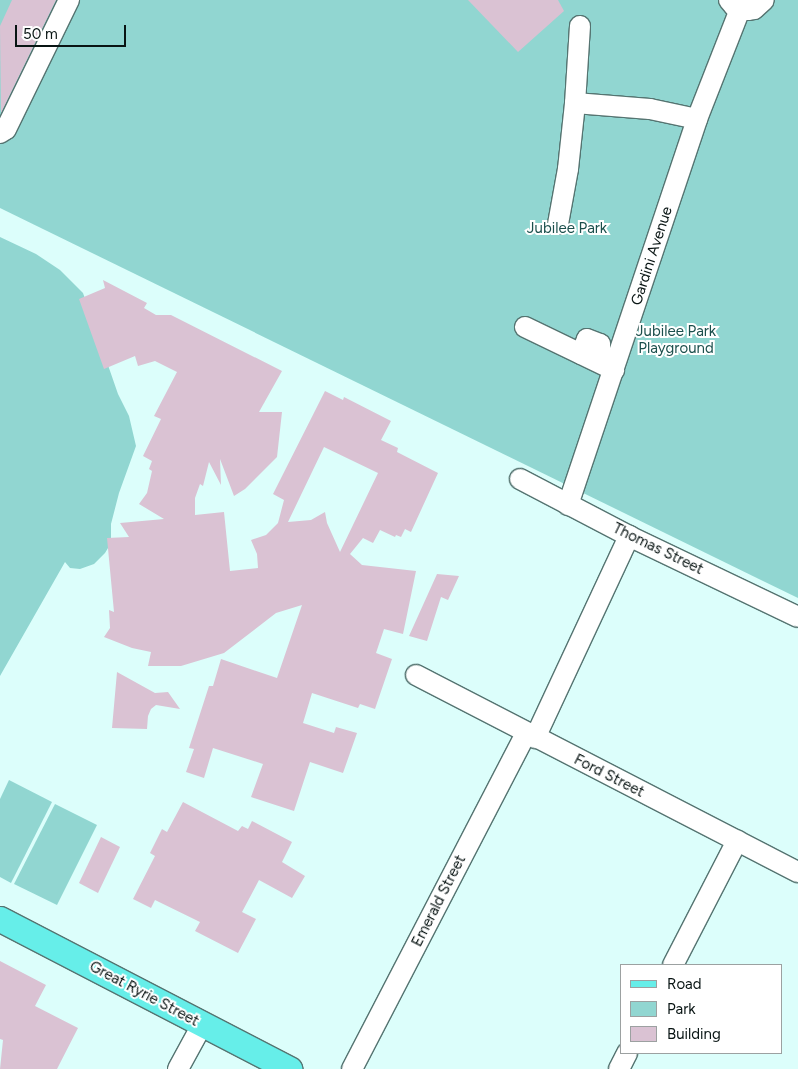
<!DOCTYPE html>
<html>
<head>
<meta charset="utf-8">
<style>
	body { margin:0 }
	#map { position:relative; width:798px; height:1069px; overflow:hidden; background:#dcfefb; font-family:Figtree,sans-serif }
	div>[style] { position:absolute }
	.green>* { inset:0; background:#91d6d1 }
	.building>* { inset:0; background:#dac2d3 }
	.roads { filter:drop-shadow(1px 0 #557471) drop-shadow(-1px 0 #557471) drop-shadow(0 1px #557471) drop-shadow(0 -1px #557471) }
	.minor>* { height:20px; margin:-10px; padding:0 10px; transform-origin:10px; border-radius:10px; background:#fff }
	.major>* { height:25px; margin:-12.5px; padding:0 12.5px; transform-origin:12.5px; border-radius:12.5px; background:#66eee9 }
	span { translate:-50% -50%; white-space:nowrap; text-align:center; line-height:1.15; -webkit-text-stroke:4px #fff; paint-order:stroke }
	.park-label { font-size:15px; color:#1b4f4c }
	.street-label { font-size:15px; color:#081413 }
	.legend { position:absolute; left:620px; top:964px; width:162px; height:90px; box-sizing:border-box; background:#fff; border:1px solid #9ca1a1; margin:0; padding:6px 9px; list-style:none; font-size:15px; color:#081413 }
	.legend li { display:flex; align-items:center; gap:10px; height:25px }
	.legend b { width:25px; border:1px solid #9ca1a1 }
	.scale { position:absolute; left:15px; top:25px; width:111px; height:22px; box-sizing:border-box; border:2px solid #081413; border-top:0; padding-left:6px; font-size:15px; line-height:18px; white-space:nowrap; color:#081413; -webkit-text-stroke:4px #fff; paint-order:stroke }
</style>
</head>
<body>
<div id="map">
	<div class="green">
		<div style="clip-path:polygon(0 0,798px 0,798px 598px,0 208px)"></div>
		<div style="clip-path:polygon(0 237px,36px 254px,60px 270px,83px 293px,118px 394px,129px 416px,136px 446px,119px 493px,111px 524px,111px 543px,105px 553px,94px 564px,80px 569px,70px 568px,65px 562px,0 676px)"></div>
		<div style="clip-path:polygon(9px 780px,52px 802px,11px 883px,0 877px,0 799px)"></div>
		<div style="clip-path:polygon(55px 804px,97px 825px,57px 905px,14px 884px)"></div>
	</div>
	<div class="building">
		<div style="clip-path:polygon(12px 0,56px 0,1px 113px,0 26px)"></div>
		<div style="clip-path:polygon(468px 0,558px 0,564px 11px,518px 52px)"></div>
		<div style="clip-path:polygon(evenodd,103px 280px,147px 303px,144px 308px,156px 315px,171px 315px,282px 371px,259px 412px,282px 412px,277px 457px,245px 489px,234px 496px,220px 459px,221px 485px,209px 462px,203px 486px,200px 484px,195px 498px,195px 515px,224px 512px,230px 571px,258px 568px,257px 554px,251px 540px,266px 535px,278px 523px,284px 500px,273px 494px,325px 391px,343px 400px,344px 397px,391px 421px,381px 440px,398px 448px,397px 452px,438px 473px,411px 532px,405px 529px,401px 537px,396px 535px,395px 537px,380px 530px,373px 543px,363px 538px,350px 554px,362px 565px,416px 571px,403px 634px,384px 629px,376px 653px,392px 659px,375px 709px,360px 704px,358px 708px,312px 693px,303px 723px,334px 733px,336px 727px,357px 733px,343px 773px,310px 762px,294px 811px,251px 797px,263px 764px,213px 748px,204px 778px,186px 772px,194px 749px,189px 748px,209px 686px,213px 686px,221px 659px,277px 678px,302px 605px,276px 613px,224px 653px,181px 666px,148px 666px,151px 652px,132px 648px,104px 637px,110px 628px,109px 610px,114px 612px,107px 538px,129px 537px,120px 523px,164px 519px,139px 504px,147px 493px,152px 471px,149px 469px,152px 461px,143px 456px,161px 419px,154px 416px,177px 372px,155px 361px,138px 366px,135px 356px,104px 369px,79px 299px,105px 288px,103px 280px,324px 447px,378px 473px,340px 552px,327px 523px,325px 512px,311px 520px,288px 522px,324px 447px)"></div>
		<div style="clip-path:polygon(437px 574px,459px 576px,448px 600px,441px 597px,427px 641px,409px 636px)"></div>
		<div style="clip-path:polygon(117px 672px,155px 693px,168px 692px,180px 709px,156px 705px,151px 709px,148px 716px,147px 729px,112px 728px)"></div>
		<div style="clip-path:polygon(183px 802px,238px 831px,242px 826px,248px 829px,252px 821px,292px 842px,282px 862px,305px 876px,292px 898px,259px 880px,242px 912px,256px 919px,238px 953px,195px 931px,200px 922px,155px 900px,151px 908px,133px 899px,155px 856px,150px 853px,162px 829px,167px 832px)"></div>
		<div style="clip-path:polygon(101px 837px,120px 847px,98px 893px,79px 883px)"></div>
		<div style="clip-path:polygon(0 961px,46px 985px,35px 1006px,78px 1028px,57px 1069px,0 1069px,3px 1040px,0 1039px)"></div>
	</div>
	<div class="roads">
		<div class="minor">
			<div style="left:729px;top:0;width:8px;rotate:50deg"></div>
			<div style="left:734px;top:6px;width:14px;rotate:17deg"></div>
			<div style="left:747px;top:10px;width:7px;rotate:-8deg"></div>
			<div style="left:754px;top:9px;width:13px;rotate:-42deg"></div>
			<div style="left:580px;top:26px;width:77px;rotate:93.7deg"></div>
			<div style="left:575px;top:103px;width:75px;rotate:4.6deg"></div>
			<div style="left:650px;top:109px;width:48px;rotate:12deg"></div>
			<div style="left:0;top:133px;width:7px;rotate:-34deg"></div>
			<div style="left:6px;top:129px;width:144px;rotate:-64deg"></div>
			<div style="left:558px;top:224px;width:56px;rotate:-79.7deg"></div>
			<div style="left:568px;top:169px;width:66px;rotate:-83.9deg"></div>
			<div style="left:525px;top:327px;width:99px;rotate:25.8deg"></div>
			<div style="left:581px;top:354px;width:16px;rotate:-68deg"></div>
			<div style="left:587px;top:339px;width:14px;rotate:21deg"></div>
			<div style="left:600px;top:344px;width:18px;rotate:90deg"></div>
			<div style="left:520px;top:479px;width:123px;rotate:27.6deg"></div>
			<div style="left:629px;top:536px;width:187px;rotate:25.6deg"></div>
			<div style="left:568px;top:505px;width:407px;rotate:-71.5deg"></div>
			<div style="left:697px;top:119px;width:118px;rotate:-68.6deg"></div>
			<div style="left:416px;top:675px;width:430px;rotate:27.3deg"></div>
			<div style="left:535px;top:738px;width:223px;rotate:-65deg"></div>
			<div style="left:673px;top:965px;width:140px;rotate:-62.7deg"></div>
			<div style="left:178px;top:1069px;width:50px;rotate:-61.4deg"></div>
			<div style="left:352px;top:1069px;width:378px;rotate:-62.6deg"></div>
			<div style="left:619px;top:1069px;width:18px;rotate:-63deg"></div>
		</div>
		<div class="major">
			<div style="left:0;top:919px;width:326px;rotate:27.4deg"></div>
		</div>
	</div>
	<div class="park-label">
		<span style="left:567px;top:229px">Jubilee Park</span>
		<span style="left:676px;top:340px">Jubilee Park<br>Playground</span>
	</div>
	<div class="street-label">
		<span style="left:652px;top:256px;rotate:-72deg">Gardini Avenue</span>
		<span style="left:658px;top:549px;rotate:26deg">Thomas Street</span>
		<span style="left:609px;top:776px;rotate:27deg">Ford Street</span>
		<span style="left:439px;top:901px;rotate:-63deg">Emerald Street</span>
		<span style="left:144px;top:994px;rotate:28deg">Great Ryrie Street</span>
	</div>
	<ul class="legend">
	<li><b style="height:6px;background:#66eee9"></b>Road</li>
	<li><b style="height:14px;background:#91d6d1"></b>Park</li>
	<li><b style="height:14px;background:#dac2d3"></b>Building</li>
	</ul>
	<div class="scale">50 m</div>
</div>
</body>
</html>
